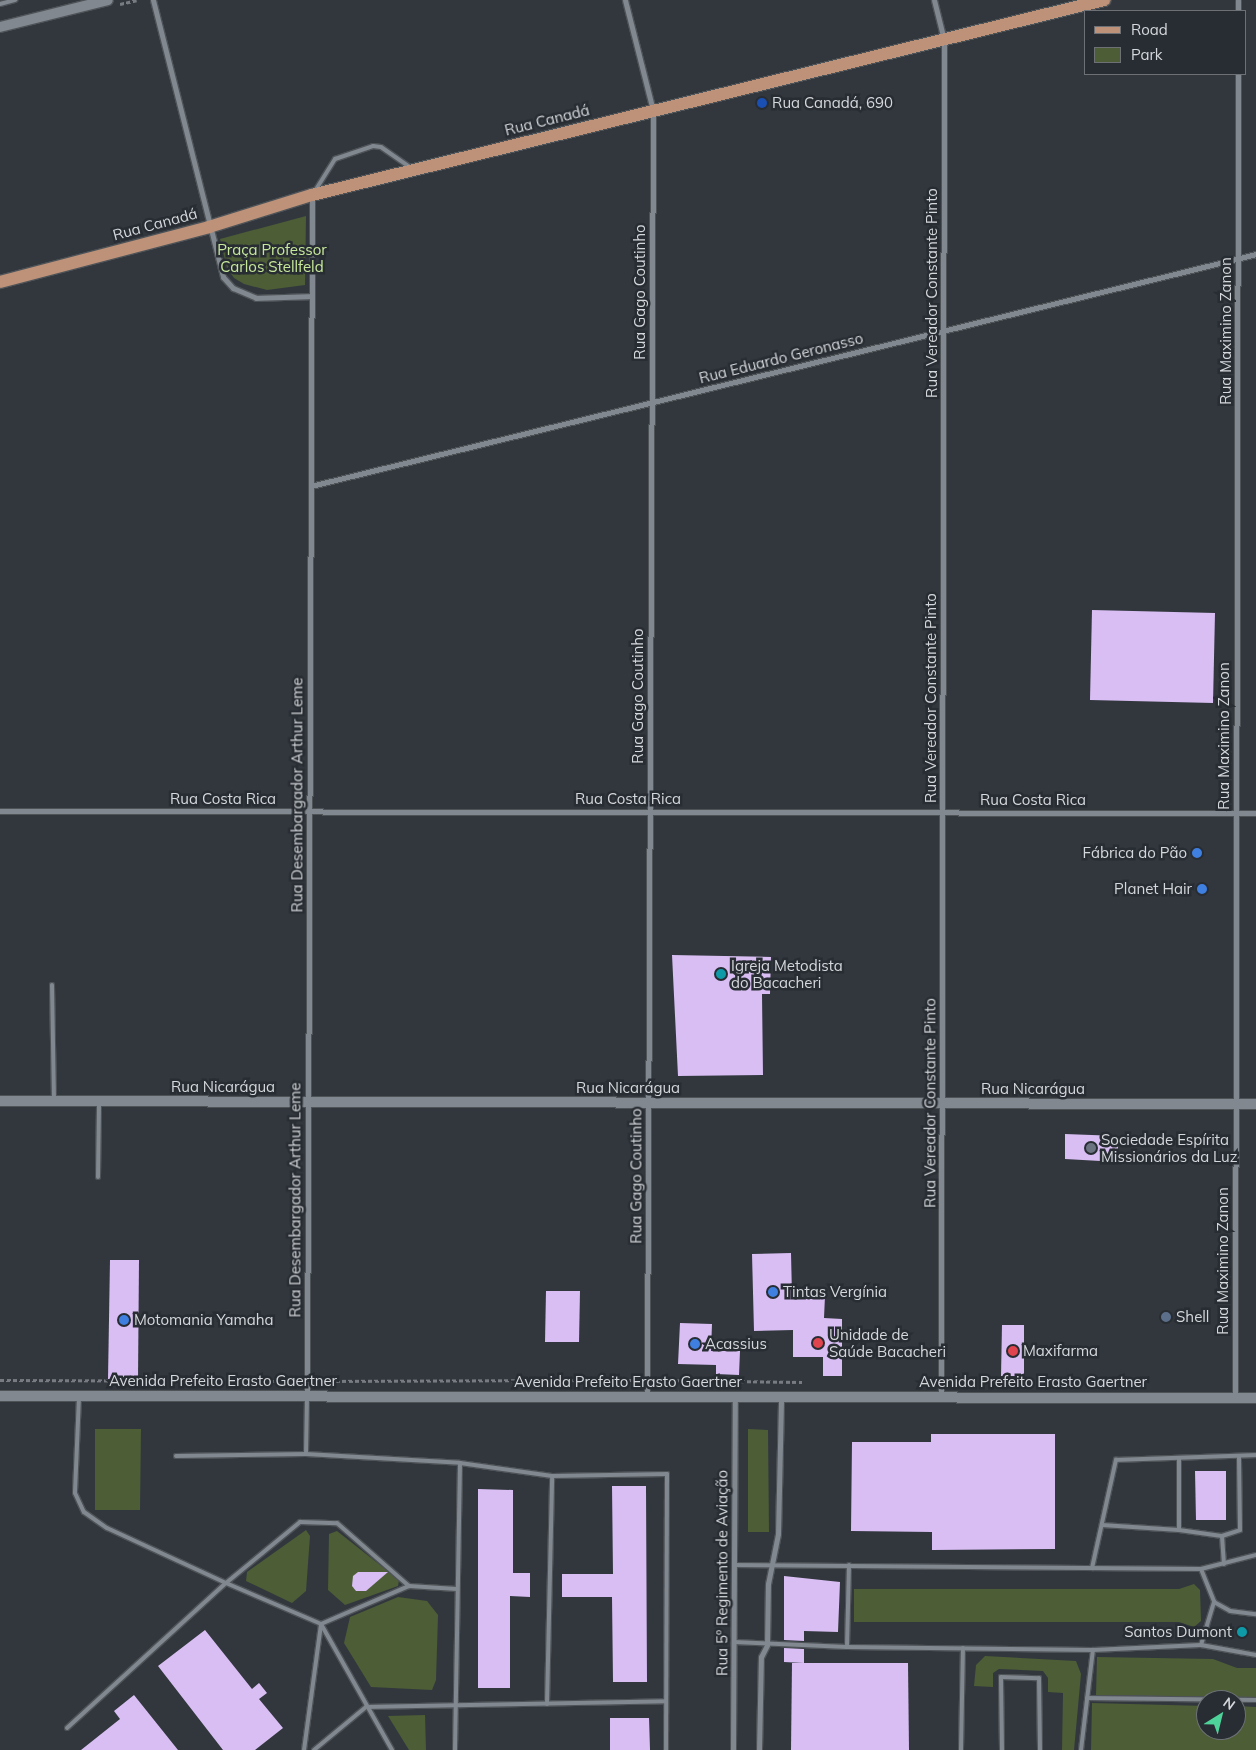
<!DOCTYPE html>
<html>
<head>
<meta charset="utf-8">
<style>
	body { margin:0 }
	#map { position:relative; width:1256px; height:1750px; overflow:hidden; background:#32373e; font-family:Mulish,sans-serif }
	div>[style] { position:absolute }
	.green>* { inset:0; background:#4d5d36 }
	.building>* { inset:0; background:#d8bef3 }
	.path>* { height:3px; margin-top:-1.5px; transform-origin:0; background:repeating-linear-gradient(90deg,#787c82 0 4px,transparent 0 6.5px) }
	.roads { filter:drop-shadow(1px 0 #4e5358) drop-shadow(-1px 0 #4e5358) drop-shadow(0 1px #4e5358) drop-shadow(0 -1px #4e5358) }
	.lane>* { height:4px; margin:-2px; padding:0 2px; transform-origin:2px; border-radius:2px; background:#81888f }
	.street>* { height:5px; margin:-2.5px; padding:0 2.5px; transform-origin:2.5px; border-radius:2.5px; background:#81888f }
	.secondary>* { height:10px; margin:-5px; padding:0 5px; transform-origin:5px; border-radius:5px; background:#81888f }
	.primary>* { height:12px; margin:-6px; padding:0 6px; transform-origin:6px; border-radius:6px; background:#be9278 }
	.dots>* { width:14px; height:14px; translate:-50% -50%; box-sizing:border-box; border:2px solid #282d33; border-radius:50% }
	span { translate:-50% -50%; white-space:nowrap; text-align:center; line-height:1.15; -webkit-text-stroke:5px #282d33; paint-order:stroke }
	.poi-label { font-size:15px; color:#d4d7db }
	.left { translate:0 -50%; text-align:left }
	.right { translate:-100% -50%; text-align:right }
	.street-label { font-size:15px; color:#d4d7db }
	.park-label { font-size:15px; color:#c7e89a }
	.legend { position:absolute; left:1084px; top:10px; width:162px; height:65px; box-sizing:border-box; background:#282d33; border:1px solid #6d7176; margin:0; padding:6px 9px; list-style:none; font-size:15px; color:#d4d7db }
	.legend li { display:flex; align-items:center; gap:10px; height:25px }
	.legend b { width:25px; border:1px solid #6d7176 }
	.north { position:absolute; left:1196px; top:1690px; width:50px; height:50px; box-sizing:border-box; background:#282d33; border:1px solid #6d7176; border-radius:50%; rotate:36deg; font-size:14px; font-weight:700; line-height:20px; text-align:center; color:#d4d7db }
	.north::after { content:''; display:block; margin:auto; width:18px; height:22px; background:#4ed39a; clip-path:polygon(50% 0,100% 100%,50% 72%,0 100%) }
</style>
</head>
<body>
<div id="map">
	<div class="green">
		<div style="clip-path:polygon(306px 216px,305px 285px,267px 290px,244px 284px,234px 278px,227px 268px,220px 239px)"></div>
		<div style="clip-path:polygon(95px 1429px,141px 1429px,140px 1510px,95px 1510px)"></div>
		<div style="clip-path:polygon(748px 1429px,768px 1430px,769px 1532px,748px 1532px)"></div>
		<div style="clip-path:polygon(306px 1530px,310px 1536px,306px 1591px,292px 1603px,246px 1581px,247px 1572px)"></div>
		<div style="clip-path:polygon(337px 1531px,399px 1580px,398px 1586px,345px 1605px,328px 1590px,329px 1534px)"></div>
		<div style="clip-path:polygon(1194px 1584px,1200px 1590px,1201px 1621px,1194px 1627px,1179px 1622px,854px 1622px,854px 1589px,1179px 1589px)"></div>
		<div style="clip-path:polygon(398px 1597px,427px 1601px,438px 1615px,436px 1680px,432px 1690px,371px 1687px,344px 1643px,350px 1617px)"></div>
		<div style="clip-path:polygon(985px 1656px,1076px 1661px,1081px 1674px,1074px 1750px,1062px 1750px,1063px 1693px,1048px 1692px,1048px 1678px,1043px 1671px,999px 1669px,993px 1673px,993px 1687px,974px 1686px,976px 1665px)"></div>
		<div style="clip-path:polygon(1097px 1657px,1213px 1659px,1237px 1668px,1256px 1668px,1256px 1698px,1096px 1695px)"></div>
		<div style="clip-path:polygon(1092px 1703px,1206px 1706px,1206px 1730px,1236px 1730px,1236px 1706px,1256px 1707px,1256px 1750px,1091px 1750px)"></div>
		<div style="clip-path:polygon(425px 1715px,426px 1750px,409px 1750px,388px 1716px)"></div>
	</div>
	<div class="building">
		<div style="clip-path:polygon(1092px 610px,1215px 613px,1213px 703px,1090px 700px)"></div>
		<div style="clip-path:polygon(672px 955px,771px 957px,770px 994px,762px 994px,763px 1075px,678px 1076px)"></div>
		<div style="clip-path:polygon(1065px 1134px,1118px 1136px,1118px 1162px,1065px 1159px)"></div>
		<div style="clip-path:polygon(791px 1253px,792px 1295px,825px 1296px,824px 1318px,842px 1319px,842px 1376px,823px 1376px,823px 1357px,793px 1357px,793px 1330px,754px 1331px,752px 1254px)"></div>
		<div style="clip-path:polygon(110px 1260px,139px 1260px,138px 1380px,108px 1379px)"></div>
		<div style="clip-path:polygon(546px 1291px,580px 1291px,579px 1342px,545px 1342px)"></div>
		<div style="clip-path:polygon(680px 1323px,712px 1324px,711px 1351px,740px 1351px,739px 1375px,716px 1374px,716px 1365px,678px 1364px)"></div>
		<div style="clip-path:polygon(1002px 1325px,1024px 1325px,1024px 1376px,1001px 1376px)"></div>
		<div style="clip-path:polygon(931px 1434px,1055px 1434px,1055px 1549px,932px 1550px,932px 1532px,851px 1531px,852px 1442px,931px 1442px)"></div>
		<div style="clip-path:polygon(1195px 1471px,1226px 1471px,1226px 1520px,1196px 1520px)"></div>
		<div style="clip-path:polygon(612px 1486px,646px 1486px,647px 1682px,613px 1682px,612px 1597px,562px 1597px,562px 1574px,613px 1574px)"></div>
		<div style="clip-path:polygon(478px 1489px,513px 1490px,513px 1573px,530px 1573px,530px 1597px,510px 1596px,510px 1688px,478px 1688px)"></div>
		<div style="clip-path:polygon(358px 1572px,388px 1572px,366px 1591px,356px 1591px,352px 1586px,353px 1576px)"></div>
		<div style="clip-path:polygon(784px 1576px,840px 1582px,838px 1632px,804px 1631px,804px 1641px,784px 1640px)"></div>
		<div style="clip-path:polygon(205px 1630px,252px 1689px,259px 1683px,267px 1693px,259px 1699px,283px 1728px,255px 1750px,223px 1750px,158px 1666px)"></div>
		<div style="clip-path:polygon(784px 1648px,804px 1649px,804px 1663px,784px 1662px)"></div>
		<div style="clip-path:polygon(792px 1663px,908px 1663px,909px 1750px,791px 1750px)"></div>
		<div style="clip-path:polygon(134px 1695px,178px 1750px,81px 1750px,120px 1719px,114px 1711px)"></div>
		<div style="clip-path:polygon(610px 1718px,649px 1718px,650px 1750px,610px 1750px)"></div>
	</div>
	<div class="path">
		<div style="left:120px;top:4px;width:17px;rotate:-13deg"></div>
		<div style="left:0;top:1380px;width:297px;rotate:0.2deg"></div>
		<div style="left:656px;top:1380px;width:146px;rotate:0.8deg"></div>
		<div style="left:316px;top:1381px;width:321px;rotate:-0.2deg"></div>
	</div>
	<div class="roads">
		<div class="lane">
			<div style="left:0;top:4px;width:16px;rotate:-15deg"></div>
			<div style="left:315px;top:191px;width:38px;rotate:-58deg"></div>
			<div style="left:335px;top:159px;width:40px;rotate:-18.9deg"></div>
			<div style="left:373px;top:146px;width:8px;rotate:7deg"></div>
			<div style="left:381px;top:147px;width:37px;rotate:35deg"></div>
			<div style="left:52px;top:985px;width:116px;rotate:89deg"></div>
			<div style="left:98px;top:1177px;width:76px;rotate:-89.2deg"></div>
			<div style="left:79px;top:1397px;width:96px;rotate:92.4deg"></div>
			<div style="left:75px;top:1493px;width:21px;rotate:65deg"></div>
			<div style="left:84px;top:1512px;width:28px;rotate:35deg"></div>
			<div style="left:107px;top:1528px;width:131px;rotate:24.8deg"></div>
			<div style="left:226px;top:1583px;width:96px;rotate:-39.5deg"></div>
			<div style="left:300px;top:1522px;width:37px;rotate:2deg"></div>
			<div style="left:337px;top:1523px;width:96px;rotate:41.2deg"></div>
			<div style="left:307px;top:1397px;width:57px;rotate:91deg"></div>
			<div style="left:306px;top:1454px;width:154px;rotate:3.3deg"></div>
			<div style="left:460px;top:1463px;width:93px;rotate:8deg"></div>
			<div style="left:552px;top:1476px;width:115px;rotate:-1deg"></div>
			<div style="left:667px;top:1474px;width:276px;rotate:90.2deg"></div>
			<div style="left:176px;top:1456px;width:130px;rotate:-0.9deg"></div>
			<div style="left:1179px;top:1458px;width:72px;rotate:90deg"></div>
			<div style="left:1179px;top:1530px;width:43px;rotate:7.9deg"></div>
			<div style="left:1222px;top:1536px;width:28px;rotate:86deg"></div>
			<div style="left:1102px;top:1525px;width:77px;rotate:3.7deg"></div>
			<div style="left:1222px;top:1536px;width:19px;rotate:-18deg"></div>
			<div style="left:1240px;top:1530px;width:74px;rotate:-90.8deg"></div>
			<div style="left:734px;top:1565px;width:467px;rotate:0.5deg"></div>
			<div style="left:1201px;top:1569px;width:35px;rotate:68deg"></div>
			<div style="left:1214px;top:1602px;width:18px;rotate:29deg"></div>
			<div style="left:1230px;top:1611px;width:26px;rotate:7deg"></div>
			<div style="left:1092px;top:1568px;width:111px;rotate:-77.5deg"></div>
			<div style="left:1116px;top:1460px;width:140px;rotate:-2deg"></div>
			<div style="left:1201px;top:1569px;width:57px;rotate:-14.3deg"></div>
			<div style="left:734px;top:1642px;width:113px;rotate:2.5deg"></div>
			<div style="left:847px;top:1647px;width:246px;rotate:0.7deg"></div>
			<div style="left:1093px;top:1650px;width:108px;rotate:-2.7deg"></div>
			<div style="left:1201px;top:1645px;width:56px;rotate:10.3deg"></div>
			<div style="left:1201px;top:1645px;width:45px;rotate:-73.2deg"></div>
			<div style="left:847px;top:1647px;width:82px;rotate:-88.6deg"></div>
			<div style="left:1087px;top:1698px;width:169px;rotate:0.7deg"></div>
			<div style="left:547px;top:1704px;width:228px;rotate:-88.7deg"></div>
			<div style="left:67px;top:1728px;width:215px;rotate:-42.4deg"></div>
			<div style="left:226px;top:1583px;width:103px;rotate:23.3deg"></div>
			<div style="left:321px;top:1624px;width:145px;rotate:60.6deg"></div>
			<div style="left:304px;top:1750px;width:127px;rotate:-82.3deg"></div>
			<div style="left:321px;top:1624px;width:96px;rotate:-23.4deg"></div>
			<div style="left:409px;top:1586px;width:48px;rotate:3.6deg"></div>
			<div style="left:314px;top:1750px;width:67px;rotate:-39.6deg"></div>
			<div style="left:366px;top:1707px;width:300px;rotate:-1.1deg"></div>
			<div style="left:455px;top:1750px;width:287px;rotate:-89deg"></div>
			<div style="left:961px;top:1750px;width:102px;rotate:-88.9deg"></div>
			<div style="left:1002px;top:1750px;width:73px;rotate:-90.8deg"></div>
			<div style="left:1001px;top:1677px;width:38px;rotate:2deg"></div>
			<div style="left:1039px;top:1678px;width:72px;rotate:89.2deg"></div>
			<div style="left:1081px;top:1750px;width:101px;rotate:-83.2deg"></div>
		</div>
		<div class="street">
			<div style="left:153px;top:0;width:286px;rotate:75.8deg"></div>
			<div style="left:223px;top:277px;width:15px;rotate:48deg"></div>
			<div style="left:233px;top:288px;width:25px;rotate:23deg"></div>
			<div style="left:256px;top:298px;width:56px;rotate:-2deg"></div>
			<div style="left:625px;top:0;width:114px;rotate:75.8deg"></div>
			<div style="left:653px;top:111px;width:1286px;rotate:90.27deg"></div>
			<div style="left:934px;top:0;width:41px;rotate:76deg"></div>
			<div style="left:944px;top:40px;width:1357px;rotate:90.13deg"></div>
			<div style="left:1238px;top:0;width:11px;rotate:90deg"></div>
			<div style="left:311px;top:486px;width:973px;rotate:-13.79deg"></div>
			<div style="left:0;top:811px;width:1256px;rotate:0.09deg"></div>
			<div style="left:307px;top:1396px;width:1201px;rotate:-89.76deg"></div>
			<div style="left:1235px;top:1398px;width:1324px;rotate:-89.87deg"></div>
			<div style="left:733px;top:1750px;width:353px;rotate:-89.7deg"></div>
			<div style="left:759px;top:1750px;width:93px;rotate:-88.8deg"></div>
			<div style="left:761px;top:1657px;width:13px;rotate:-63deg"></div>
			<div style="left:767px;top:1645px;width:61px;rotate:-89.1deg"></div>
			<div style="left:768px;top:1584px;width:51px;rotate:-78.7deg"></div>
			<div style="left:778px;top:1534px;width:137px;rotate:-88.7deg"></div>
		</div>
		<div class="secondary">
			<div style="left:0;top:27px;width:111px;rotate:-14deg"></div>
			<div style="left:0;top:1101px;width:1256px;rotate:0.14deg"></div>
			<div style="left:0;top:1396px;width:1256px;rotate:0.09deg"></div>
		</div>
		<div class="primary">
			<div style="left:0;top:282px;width:216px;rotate:-14.7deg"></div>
			<div style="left:209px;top:227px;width:108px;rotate:-17.3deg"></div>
			<div style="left:312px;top:195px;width:816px;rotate:-13.83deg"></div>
		</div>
	</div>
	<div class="dots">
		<div style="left:762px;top:103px;background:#1a4fb4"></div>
		<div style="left:1197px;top:853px;background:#3f7fe0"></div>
		<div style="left:1202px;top:889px;background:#3f7fe0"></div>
		<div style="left:721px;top:974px;background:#0f9aa8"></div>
		<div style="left:1091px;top:1148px;background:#6b7280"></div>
		<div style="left:773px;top:1292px;background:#3f7fe0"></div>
		<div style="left:1166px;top:1317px;background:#5c6f8a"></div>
		<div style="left:124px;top:1320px;background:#3f7fe0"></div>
		<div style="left:818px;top:1343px;background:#e0444e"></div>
		<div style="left:695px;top:1344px;background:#3f7fe0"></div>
		<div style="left:1013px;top:1351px;background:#e0444e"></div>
		<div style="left:1242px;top:1632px;background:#0f9aa8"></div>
	</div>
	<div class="poi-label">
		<span class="left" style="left:772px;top:103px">Rua Canadá, 690</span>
		<span class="right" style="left:1187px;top:853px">Fábrica do Pão</span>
		<span class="right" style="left:1192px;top:889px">Planet Hair</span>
		<span class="left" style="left:731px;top:974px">Igreja Metodista<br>do Bacacheri</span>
		<span class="left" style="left:1101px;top:1148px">Sociedade Espírita<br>Missionários da Luz</span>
		<span class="left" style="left:783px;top:1292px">Tintas Vergínia</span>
		<span class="left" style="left:1176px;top:1317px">Shell</span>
		<span class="left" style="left:134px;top:1320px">Motomania Yamaha</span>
		<span class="left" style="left:829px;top:1343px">Unidade de<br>Saúde Bacacheri</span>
		<span class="left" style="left:705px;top:1344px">Acassius</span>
		<span class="left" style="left:1023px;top:1351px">Maxifarma</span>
		<span class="right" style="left:1232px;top:1632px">Santos Dumont</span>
	</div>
	<div class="street-label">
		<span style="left:547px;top:120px;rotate:-14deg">Rua Canadá</span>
		<span style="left:155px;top:224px;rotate:-15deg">Rua Canadá</span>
		<span style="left:640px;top:292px;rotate:-90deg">Rua Gago Coutinho</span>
		<span style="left:932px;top:293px;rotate:-90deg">Rua Vereador Constante Pinto</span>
		<span style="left:1226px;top:331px;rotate:-90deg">Rua Maximino Zanon</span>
		<span style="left:781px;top:358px;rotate:-14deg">Rua Eduardo Geronasso</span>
		<span style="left:638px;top:696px;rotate:-90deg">Rua Gago Coutinho</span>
		<span style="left:931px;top:698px;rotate:-90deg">Rua Vereador Constante Pinto</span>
		<span style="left:1224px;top:736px;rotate:-90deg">Rua Maximino Zanon</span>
		<span style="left:297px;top:795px;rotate:-90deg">Rua Desembargador Arthur Leme</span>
		<span style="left:223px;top:799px">Rua Costa Rica</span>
		<span style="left:628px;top:799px">Rua Costa Rica</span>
		<span style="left:1033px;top:800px">Rua Costa Rica</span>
		<span style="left:223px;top:1087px">Rua Nicarágua</span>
		<span style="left:628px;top:1088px">Rua Nicarágua</span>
		<span style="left:1033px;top:1089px">Rua Nicarágua</span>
		<span style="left:930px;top:1103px;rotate:-90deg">Rua Vereador Constante Pinto</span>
		<span style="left:636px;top:1176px;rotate:-90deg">Rua Gago Coutinho</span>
		<span style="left:295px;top:1200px;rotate:-90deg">Rua Desembargador Arthur Leme</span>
		<span style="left:1223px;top:1261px;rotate:-90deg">Rua Maximino Zanon</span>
		<span style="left:223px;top:1381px">Avenida Prefeito Erasto Gaertner</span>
		<span style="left:628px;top:1382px">Avenida Prefeito Erasto Gaertner</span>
		<span style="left:1033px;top:1382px">Avenida Prefeito Erasto Gaertner</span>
		<span style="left:722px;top:1573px;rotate:-90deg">Rua 5º Regimento de Aviação</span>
	</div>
	<div class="park-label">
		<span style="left:272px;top:258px">Praça Professor<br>Carlos Stellfeld</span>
	</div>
	<ul class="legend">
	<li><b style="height:6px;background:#be9278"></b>Road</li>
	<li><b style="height:14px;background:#4d5d36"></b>Park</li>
	</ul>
	<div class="north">N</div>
</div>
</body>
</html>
